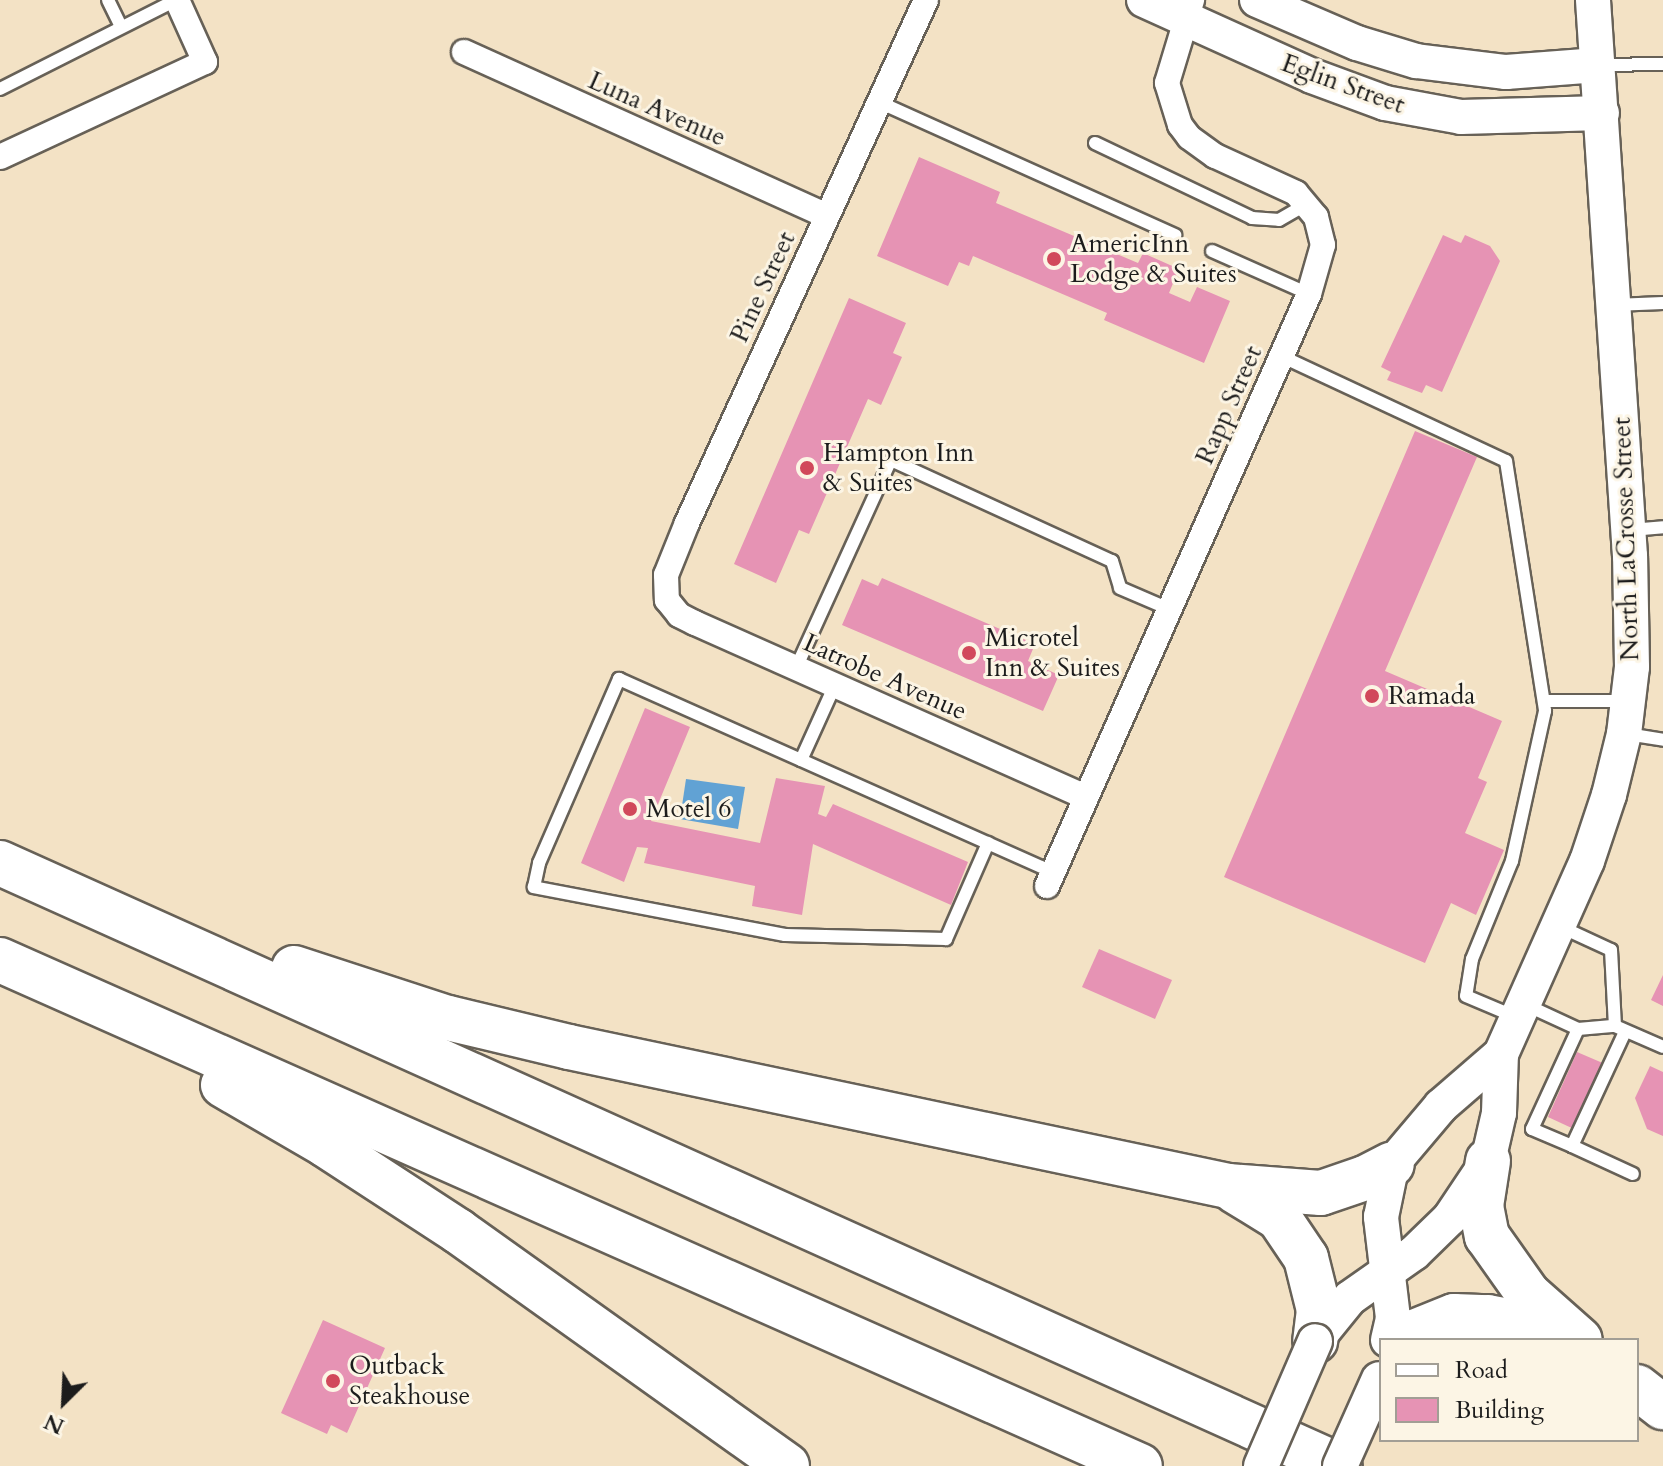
<!DOCTYPE html>
<html>
<head>
<meta charset="utf-8">
<style>
	body { margin:0 }
	#map { position:relative; width:1663px; height:1466px; overflow:hidden; background:#f3e2c5; font-family:Cardo,serif }
	div>[style] { position:absolute }
	.water>* { inset:0; background:#61a2d4 }
	.building>* { inset:0; background:#e693b4 }
	.roads { filter:drop-shadow(2px 0 #676157) drop-shadow(-2px 0 #676157) drop-shadow(0 2px #676157) drop-shadow(0 -2px #676157) }
	.lane>* { height:12px; margin:-6px; padding:0 6px; transform-origin:6px; border-radius:6px; background:#fff }
	.street>* { height:24px; margin:-12px; padding:0 12px; transform-origin:12px; border-radius:12px; background:#fff }
	.secondary>* { height:34px; margin:-17px; padding:0 17px; transform-origin:17px; border-radius:17px; background:#fff }
	.highway>* { height:44px; margin:-22px; padding:0 22px; transform-origin:22px; border-radius:22px; background:#fff }
	.bridges { filter:drop-shadow(2px 0 #676157) drop-shadow(-2px 0 #676157) drop-shadow(0 2px #676157) drop-shadow(0 -2px #676157) }
	.secondary-bridge>* { height:34px; margin:-17px; padding:0 17px; transform-origin:17px; border-radius:17px; background:#fff }
	.dots>* { width:22px; height:22px; translate:-50% -50%; box-sizing:border-box; border:4px solid #fcf5e5; border-radius:50% }
	span { translate:-50% -50%; white-space:nowrap; text-align:center; line-height:1.15; -webkit-text-stroke:6px #fcf5e5; paint-order:stroke }
	.street-label { font-size:26px; color:#1c1c1c }
	.poi-label { font-size:26px; color:#1c1c1c }
	.left { translate:0 -50%; text-align:left }
	.legend { position:absolute; left:1379px; top:1338px; width:260px; height:104px; box-sizing:border-box; background:#fcf5e5; border:2px solid #a29e95; margin:0; padding:10px 14px; list-style:none; font-size:24px; color:#1c1c1c }
	.legend li { display:flex; align-items:center; gap:16px; height:40px }
	.legend b { width:40px; border:2px solid #a29e95 }
	.north { position:absolute; left:24px; top:1362px; width:80px; height:80px; -webkit-text-stroke:6px #fcf5e5; paint-order:stroke; rotate:204deg; font-size:22px; font-weight:700; line-height:32px; text-align:center; color:#1c1c1c }
	.north::after { content:''; display:block; margin:auto; width:28px; height:36px; background:#1c1c1c; clip-path:polygon(50% 0,100% 100%,50% 72%,0 100%) }
</style>
</head>
<body>
<div id="map">
	<div class="water">
		<div style="clip-path:polygon(686px 779px,745px 787px,738px 829px,680px 819px)"></div>
	</div>
	<div class="building">
		<div style="clip-path:polygon(919px 157px,1000px 192px,996px 203px,1138px 263px,1143px 253px,1179px 269px,1169px 293px,1190px 302px,1197px 287px,1230px 301px,1204px 363px,1104px 320px,1107px 313px,973px 256px,969px 266px,959px 262px,948px 286px,877px 256px)"></div>
		<div style="clip-path:polygon(1443px 235px,1461px 243px,1465px 235px,1490px 246px,1500px 261px,1442px 392px,1426px 385px,1422px 393px,1387px 380px,1391px 372px,1381px 367px)"></div>
		<div style="clip-path:polygon(849px 298px,906px 323px,893px 353px,902px 357px,881px 405px,868px 399px,809px 534px,799px 530px,776px 583px,734px 564px)"></div>
		<div style="clip-path:polygon(1415px 431px,1477px 457px,1385px 671px,1502px 721px,1478px 778px,1487px 782px,1465px 833px,1504px 850px,1476px 915px,1451px 903px,1425px 963px,1224px 877px)"></div>
		<div style="clip-path:polygon(882px 578px,1035px 644px,1028px 661px,1059px 675px,1043px 711px,842px 625px,862px 579px,878px 586px)"></div>
		<div style="clip-path:polygon(645px 708px,690px 727px,651px 821px,760px 843px,776px 778px,825px 786px,818px 814px,826px 817px,833px 804px,968px 862px,951px 905px,813px 844px,802px 915px,752px 906px,755px 886px,644px 863px,648px 848px,637px 847px,624px 882px,581px 863px)"></div>
		<div style="clip-path:polygon(1099px 949px,1172px 980px,1155px 1019px,1082px 987px)"></div>
		<div style="clip-path:polygon(1663px 975px,1663px 1006px,1651px 1000px)"></div>
		<div style="clip-path:polygon(1577px 1052px,1605px 1064px,1576px 1130px,1548px 1117px)"></div>
		<div style="clip-path:polygon(1650px 1066px,1663px 1072px,1663px 1136px,1647px 1129px,1635px 1098px)"></div>
		<div style="clip-path:polygon(323px 1320px,385px 1348px,347px 1433px,331px 1425px,327px 1434px,281px 1413px)"></div>
	</div>
	<div class="roads">
		<div class="lane">
			<div style="left:108px;top:0;width:30px;rotate:64deg"></div>
			<div style="left:1601px;top:65px;width:62px;rotate:-0.9deg"></div>
			<div style="left:0;top:89px;width:197px;rotate:-26.8deg"></div>
			<div style="left:879px;top:102px;width:325px;rotate:24.2deg"></div>
			<div style="left:1095px;top:143px;width:174px;rotate:25.5deg"></div>
			<div style="left:1252px;top:218px;width:27px;rotate:4deg"></div>
			<div style="left:1279px;top:220px;width:32px;rotate:-30deg"></div>
			<div style="left:1212px;top:251px;width:106px;rotate:23.9deg"></div>
			<div style="left:1614px;top:305px;width:49px;rotate:-2.3deg"></div>
			<div style="left:1281px;top:356px;width:248px;rotate:25deg"></div>
			<div style="left:1506px;top:461px;width:253px;rotate:81.1deg"></div>
			<div style="left:1545px;top:711px;width:154px;rotate:102.4deg"></div>
			<div style="left:1512px;top:861px;width:106px;rotate:112.2deg"></div>
			<div style="left:1472px;top:959px;width:37px;rotate:99deg"></div>
			<div style="left:1466px;top:996px;width:54px;rotate:22.8deg"></div>
			<div style="left:1631px;top:530px;width:32px;rotate:-5deg"></div>
			<div style="left:796px;top:668px;width:229px;rotate:-65.5deg"></div>
			<div style="left:891px;top:460px;width:243px;rotate:24.6deg"></div>
			<div style="left:1112px;top:561px;width:28px;rotate:73deg"></div>
			<div style="left:1120px;top:588px;width:53px;rotate:23.2deg"></div>
			<div style="left:1544px;top:701px;width:80px"></div>
			<div style="left:1627px;top:734px;width:36px;rotate:9deg"></div>
			<div style="left:801px;top:760px;width:82px;rotate:-65.6deg"></div>
			<div style="left:988px;top:843px;width:105px;rotate:113.6deg"></div>
			<div style="left:946px;top:939px;width:161px;rotate:-178.6deg"></div>
			<div style="left:785px;top:935px;width:256px;rotate:-169.2deg"></div>
			<div style="left:534px;top:887px;width:25px;rotate:-78deg"></div>
			<div style="left:539px;top:863px;width:201px;rotate:-66.5deg"></div>
			<div style="left:619px;top:679px;width:475px;rotate:24deg"></div>
			<div style="left:1559px;top:926px;width:57px;rotate:24.8deg"></div>
			<div style="left:1611px;top:950px;width:76px;rotate:87deg"></div>
			<div style="left:1615px;top:1026px;width:52px;rotate:23.6deg"></div>
			<div style="left:1524px;top:1004px;width:60px;rotate:24.8deg"></div>
			<div style="left:1578px;top:1029px;width:37px;rotate:-5deg"></div>
			<div style="left:1578px;top:1029px;width:110px;rotate:114.7deg"></div>
			<div style="left:1532px;top:1129px;width:43px;rotate:23deg"></div>
			<div style="left:1572px;top:1146px;width:126px;rotate:-65.1deg"></div>
			<div style="left:1572px;top:1146px;width:67px;rotate:24.7deg"></div>
		</div>
		<div class="street">
			<div style="left:926px;top:0;width:575px;rotate:114.56deg"></div>
			<div style="left:687px;top:523px;width:56px;rotate:112deg"></div>
			<div style="left:666px;top:575px;width:25px;rotate:88deg"></div>
			<div style="left:667px;top:600px;width:19px;rotate:51deg"></div>
			<div style="left:679px;top:615px;width:18px;rotate:27deg"></div>
			<div style="left:695px;top:623px;width:428px;rotate:24deg"></div>
			<div style="left:464px;top:52px;width:398px;rotate:24.3deg"></div>
			<div style="left:0;top:157px;width:226px;rotate:-24.9deg"></div>
			<div style="left:205px;top:62px;width:68px;rotate:-114.3deg"></div>
			<div style="left:1047px;top:886px;width:647px;rotate:-66.13deg"></div>
			<div style="left:1309px;top:294px;width:51px;rotate:-74.1deg"></div>
			<div style="left:1323px;top:245px;width:29px;rotate:-104deg"></div>
			<div style="left:1316px;top:217px;width:31px;rotate:-130deg"></div>
			<div style="left:1296px;top:193px;width:89px;rotate:-155.4deg"></div>
			<div style="left:1215px;top:156px;width:32px;rotate:-144deg"></div>
			<div style="left:1189px;top:137px;width:15px;rotate:-127deg"></div>
			<div style="left:1180px;top:125px;width:44px;rotate:-107.2deg"></div>
			<div style="left:1167px;top:83px;width:87px;rotate:-73.2deg"></div>
		</div>
		<div class="secondary">
			<div style="left:1144px;top:0;width:184px;rotate:24.3deg"></div>
			<div style="left:1312px;top:76px;width:78px;rotate:20.3deg"></div>
			<div style="left:1385px;top:103px;width:77px;rotate:10.4deg"></div>
			<div style="left:1461px;top:117px;width:141px;rotate:-1.6deg"></div>
			<div style="left:1257px;top:0;width:109px;rotate:23.3deg"></div>
			<div style="left:1357px;top:43px;width:62px;rotate:17deg"></div>
			<div style="left:1416px;top:61px;width:91px;rotate:7deg"></div>
			<div style="left:1506px;top:72px;width:92px;rotate:-4.4deg"></div>
			<div style="left:1388px;top:1340px;width:23px;rotate:-77deg"></div>
			<div style="left:1393px;top:1318px;width:102px;rotate:-96.8deg"></div>
			<div style="left:1381px;top:1217px;width:54px;rotate:-78.3deg"></div>
			<div style="left:1392px;top:1164px;width:76px;rotate:-49.8deg"></div>
			<div style="left:1441px;top:1106px;width:79px;rotate:-40.9deg"></div>
			<div style="left:1315px;top:1341px;width:55px;rotate:-50.9deg"></div>
			<div style="left:1350px;top:1298px;width:78px;rotate:-35.1deg"></div>
			<div style="left:1414px;top:1253px;width:50px;rotate:-44.2deg"></div>
			<div style="left:1450px;top:1218px;width:69px;rotate:-56.3deg"></div>
			<div style="left:1488px;top:1161px;width:49px;rotate:-77.1deg"></div>
			<div style="left:1499px;top:1113px;width:59px;rotate:-88.1deg"></div>
			<div style="left:1501px;top:1054px;width:211px;rotate:-66deg"></div>
			<div style="left:1587px;top:861px;width:70px;rotate:-71.6deg"></div>
			<div style="left:1609px;top:795px;width:63px;rotate:-76.2deg"></div>
			<div style="left:1624px;top:734px;width:67px;rotate:-83.2deg"></div>
			<div style="left:1632px;top:667px;width:111px;rotate:-91deg"></div>
			<div style="left:1630px;top:556px;width:557px;rotate:-93.81deg"></div>
		</div>
		<div class="highway">
			<div style="left:0;top:863px;width:1469px;rotate:24.23deg"></div>
			<div style="left:0;top:960px;width:1247px;rotate:23.93deg"></div>
			<div style="left:294px;top:968px;width:162px;rotate:18deg"></div>
			<div style="left:448px;top:1018px;width:124px;rotate:13.5deg"></div>
			<div style="left:569px;top:1047px;width:673px;rotate:11.91deg"></div>
			<div style="left:1228px;top:1186px;width:93px;rotate:4.3deg"></div>
			<div style="left:1321px;top:1193px;width:46px;rotate:-18.8deg"></div>
			<div style="left:1365px;top:1178px;width:30px;rotate:-27deg"></div>
			<div style="left:223px;top:1085px;width:119px;rotate:30.2deg"></div>
			<div style="left:326px;top:1145px;width:158px;rotate:33.1deg"></div>
			<div style="left:458px;top:1231px;width:404px;rotate:35.5deg"></div>
			<div style="left:1488px;top:1161px;width:46px;rotate:98.8deg"></div>
			<div style="left:1481px;top:1206px;width:31px;rotate:79deg"></div>
			<div style="left:1487px;top:1236px;width:71px;rotate:54.7deg"></div>
			<div style="left:1528px;top:1294px;width:69px;rotate:41.5deg"></div>
			<div style="left:1235px;top:1191px;width:52px;rotate:31.5deg"></div>
			<div style="left:1279px;top:1218px;width:48px;rotate:56deg"></div>
			<div style="left:1306px;top:1258px;width:54px;rotate:76deg"></div>
			<div style="left:1319px;top:1310px;width:31px;rotate:97deg"></div>
			<div style="left:1410px;top:1340px;width:11px;rotate:-52deg"></div>
			<div style="left:1417px;top:1331px;width:40px;rotate:-22deg"></div>
			<div style="left:1454px;top:1316px;width:34px;rotate:2deg"></div>
			<div style="left:1488px;top:1317px;width:37px;rotate:11deg"></div>
			<div style="left:1524px;top:1324px;width:37px;rotate:26deg"></div>
			<div style="left:1637px;top:1387px;width:33px;rotate:38deg"></div>
		</div>
	</div>
	<div class="bridges">
		<div class="secondary-bridge">
			<div style="left:1261px;top:1466px;width:136px;rotate:-66.6deg"></div>
			<div style="left:1340px;top:1466px;width:95px;rotate:-65.9deg"></div>
		</div>
	</div>
	<div class="dots">
		<div style="left:1054px;top:259px;background:#d1495b"></div>
		<div style="left:807px;top:468px;background:#d1495b"></div>
		<div style="left:969px;top:653px;background:#d1495b"></div>
		<div style="left:1372px;top:696px;background:#d1495b"></div>
		<div style="left:630px;top:809px;background:#d1495b"></div>
		<div style="left:333px;top:1381px;background:#d1495b"></div>
	</div>
	<div class="street-label">
		<span style="left:1343px;top:84px;rotate:20deg">Eglin Street</span>
		<span style="left:657px;top:109px;rotate:24deg">Luna Avenue</span>
		<span style="left:763px;top:287px;rotate:-65deg">Pine Street</span>
		<span style="left:1229px;top:405px;rotate:-66deg">Rapp Street</span>
		<span style="left:1626px;top:539px;rotate:-92deg">North LaCrosse Street</span>
		<span style="left:885px;top:677px;rotate:24deg">Latrobe Avenue</span>
	</div>
	<div class="poi-label">
		<span class="left" style="left:1070px;top:259px">AmericInn<br>Lodge &amp; Suites</span>
		<span class="left" style="left:823px;top:468px">Hampton Inn<br>&amp; Suites</span>
		<span class="left" style="left:985px;top:653px">Microtel<br>Inn &amp; Suites</span>
		<span class="left" style="left:1388px;top:696px">Ramada</span>
		<span class="left" style="left:646px;top:809px">Motel 6</span>
		<span class="left" style="left:349px;top:1381px">Outback<br>Steakhouse</span>
	</div>
	<ul class="legend">
	<li><b style="height:10px;background:#fff"></b>Road</li>
	<li><b style="height:22px;background:#e693b4"></b>Building</li>
	</ul>
	<div class="north">N</div>
</div>
</body>
</html>
